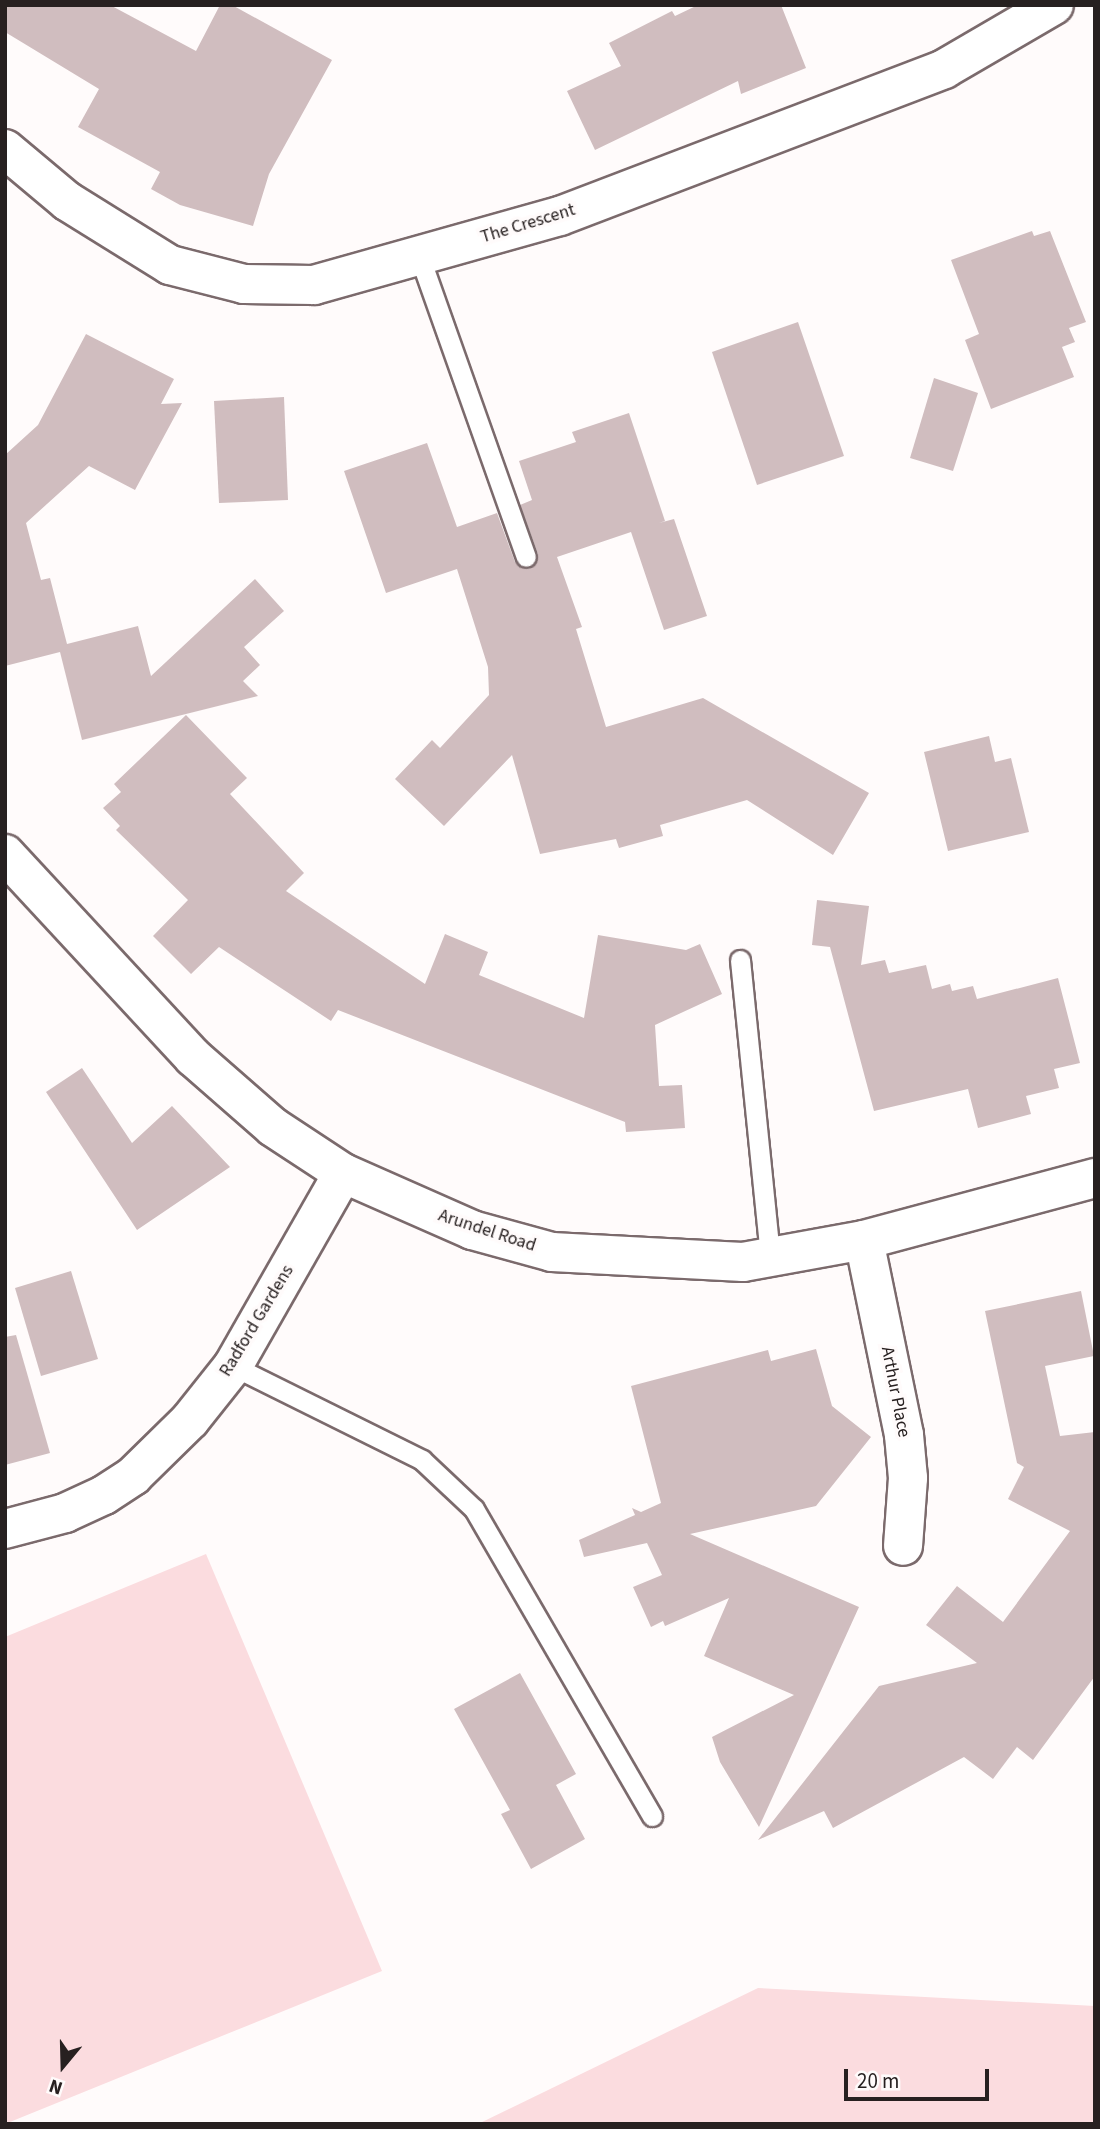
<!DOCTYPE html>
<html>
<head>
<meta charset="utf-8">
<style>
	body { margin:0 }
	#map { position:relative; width:1100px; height:2129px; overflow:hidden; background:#fffbfb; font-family:"Source Sans 3",sans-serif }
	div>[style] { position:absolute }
	.green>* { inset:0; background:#fbdcdf }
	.building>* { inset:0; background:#d0bdbf }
	.roads { filter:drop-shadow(2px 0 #7b6a6c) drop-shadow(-2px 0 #7b6a6c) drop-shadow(0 2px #7b6a6c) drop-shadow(0 -2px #7b6a6c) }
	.service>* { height:19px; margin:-9.5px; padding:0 9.5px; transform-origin:9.5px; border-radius:9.5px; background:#fff }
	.minor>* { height:38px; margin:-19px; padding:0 19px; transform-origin:19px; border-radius:19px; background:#fff }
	span { translate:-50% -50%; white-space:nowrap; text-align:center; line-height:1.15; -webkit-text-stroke:7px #fffbfb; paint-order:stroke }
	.street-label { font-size:18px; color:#272020 }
	.frame { position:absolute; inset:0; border:7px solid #272020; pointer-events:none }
	.north { position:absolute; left:28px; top:2031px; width:70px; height:70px; -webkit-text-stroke:5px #fffbfb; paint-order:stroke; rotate:199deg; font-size:19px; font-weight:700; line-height:28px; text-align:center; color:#272020 }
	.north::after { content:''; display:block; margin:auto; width:24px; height:32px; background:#272020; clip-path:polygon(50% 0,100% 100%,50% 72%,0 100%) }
	.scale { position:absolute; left:844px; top:2069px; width:145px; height:32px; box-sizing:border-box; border:4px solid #272020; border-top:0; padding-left:9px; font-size:21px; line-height:24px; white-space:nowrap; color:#272020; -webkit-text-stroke:5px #fffbfb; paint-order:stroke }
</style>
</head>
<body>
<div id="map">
	<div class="green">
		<div style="clip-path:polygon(206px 1554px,382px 1971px,5px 2124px,5px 1637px)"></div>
		<div style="clip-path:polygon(758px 1988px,1095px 2006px,1095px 2124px,478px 2124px)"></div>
	</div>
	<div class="building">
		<div style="clip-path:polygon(5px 5px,110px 5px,196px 51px,220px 5px,232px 5px,332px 60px,269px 174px,253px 226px,180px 205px,151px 189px,160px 172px,78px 127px,99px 89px,5px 32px)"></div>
		<div style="clip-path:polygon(698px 5px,781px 5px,806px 68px,741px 94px,738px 81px,595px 150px,567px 91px,621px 66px,609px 43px,672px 11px,675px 16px)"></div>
		<div style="clip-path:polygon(1032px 231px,1034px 236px,1050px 231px,1086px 322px,1069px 328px,1075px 342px,1062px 347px,1074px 377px,991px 409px,965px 340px,979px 334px,951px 260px)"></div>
		<div style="clip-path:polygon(798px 322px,844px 456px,757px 485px,712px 352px)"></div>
		<div style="clip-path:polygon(86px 334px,174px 379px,161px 404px,182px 403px,135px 490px,89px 466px,26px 523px,41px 580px,50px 578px,67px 644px,138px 626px,151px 676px,255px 579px,284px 611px,244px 647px,260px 665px,243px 681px,258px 696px,82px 740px,60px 652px,5px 666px,5px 455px,38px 425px)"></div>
		<div style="clip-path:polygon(934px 378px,978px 393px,953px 471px,910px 458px)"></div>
		<div style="clip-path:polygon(284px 397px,288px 500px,219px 503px,214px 401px)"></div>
		<div style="clip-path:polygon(629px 413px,665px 521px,659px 523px,674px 519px,707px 616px,664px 630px,631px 532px,557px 557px,582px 627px,576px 629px,606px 727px,703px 698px,869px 793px,833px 855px,747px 800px,660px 825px,663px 836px,619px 848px,616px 839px,540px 854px,512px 755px,444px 826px,395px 779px,432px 740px,440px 748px,489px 695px,488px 667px,457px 569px,386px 593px,344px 471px,427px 443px,457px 527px,497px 513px,515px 562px,529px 569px,538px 554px,520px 505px,532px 500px,519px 461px,576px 442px,572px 432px)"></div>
		<div style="clip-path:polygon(186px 715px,247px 778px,230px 794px,304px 873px,286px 891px,425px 984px,445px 934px,488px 952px,479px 975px,584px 1018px,598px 935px,686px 950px,700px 944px,722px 994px,655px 1025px,659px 1086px,682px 1085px,685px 1128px,626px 1132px,625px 1122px,338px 1010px,331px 1021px,219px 947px,191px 974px,153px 936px,188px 900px,116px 830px,120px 826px,103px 808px,121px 792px,114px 784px)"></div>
		<div style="clip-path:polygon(989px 736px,995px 762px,1011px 758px,1029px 832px,948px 851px,924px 752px)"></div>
		<div style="clip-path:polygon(817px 900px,869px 906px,861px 965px,885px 960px,889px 973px,926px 965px,932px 989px,950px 984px,952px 991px,973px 986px,977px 999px,1058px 978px,1080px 1063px,1054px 1069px,1059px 1088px,1026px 1096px,1031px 1114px,978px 1128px,968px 1089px,874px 1111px,830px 947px,812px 945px)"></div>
		<div style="clip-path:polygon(82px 1068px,132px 1143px,172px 1106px,230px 1167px,137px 1230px,46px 1092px)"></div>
		<div style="clip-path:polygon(71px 1271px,98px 1359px,41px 1376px,15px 1288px)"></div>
		<div style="clip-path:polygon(1081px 1291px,1094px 1356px,1045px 1366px,1060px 1436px,1095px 1432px,1095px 1676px,1033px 1760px,1017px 1747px,993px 1779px,964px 1757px,833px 1828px,824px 1811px,758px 1840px,879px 1686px,977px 1663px,926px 1625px,957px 1586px,1003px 1622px,1070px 1531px,1008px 1499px,1024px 1467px,1017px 1463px,985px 1311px)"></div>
		<div style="clip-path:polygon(16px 1335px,50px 1453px,5px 1465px,5px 1337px)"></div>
		<div style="clip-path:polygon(816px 1349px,832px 1406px,871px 1437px,816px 1506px,690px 1534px,859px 1607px,759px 1827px,720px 1762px,712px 1737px,794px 1695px,704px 1656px,729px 1598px,665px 1626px,663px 1621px,651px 1627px,633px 1587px,662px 1575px,647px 1543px,584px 1557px,579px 1540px,635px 1515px,632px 1508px,641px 1512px,661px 1503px,631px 1386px,768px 1350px,771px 1361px)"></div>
		<div style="clip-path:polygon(520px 1673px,576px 1774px,556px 1785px,585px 1839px,531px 1869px,501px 1814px,510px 1810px,454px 1709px)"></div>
	</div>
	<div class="roads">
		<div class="service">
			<div style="left:419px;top:255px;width:320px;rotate:70.5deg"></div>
			<div style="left:740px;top:960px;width:299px;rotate:84.2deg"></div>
			<div style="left:233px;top:1366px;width:211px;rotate:26.4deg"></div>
			<div style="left:422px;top:1460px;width:71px;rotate:43.3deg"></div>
			<div style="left:474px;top:1509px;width:355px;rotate:59.9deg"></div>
		</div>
		<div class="minor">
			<div style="left:5px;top:149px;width:81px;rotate:40deg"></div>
			<div style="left:67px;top:201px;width:121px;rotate:31.9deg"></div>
			<div style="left:170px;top:265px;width:76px;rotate:14.4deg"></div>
			<div style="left:244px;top:284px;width:70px;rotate:0.8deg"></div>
			<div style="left:314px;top:285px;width:255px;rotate:-15.7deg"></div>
			<div style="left:560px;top:216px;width:411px;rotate:-20.9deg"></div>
			<div style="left:944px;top:69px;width:127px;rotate:-30.2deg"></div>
			<div style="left:5px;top:854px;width:277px;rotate:47.2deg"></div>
			<div style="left:193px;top:1057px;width:106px;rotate:41.2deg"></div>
			<div style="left:273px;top:1127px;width:84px;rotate:33.3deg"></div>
			<div style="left:343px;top:1173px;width:141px;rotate:23.8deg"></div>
			<div style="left:472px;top:1230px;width:83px;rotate:15.4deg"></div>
			<div style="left:552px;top:1252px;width:191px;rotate:3deg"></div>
			<div style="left:743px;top:1262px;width:123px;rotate:-10.3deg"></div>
			<div style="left:864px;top:1240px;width:239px;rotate:-15deg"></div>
			<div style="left:864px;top:1240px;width:199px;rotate:78.4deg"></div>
			<div style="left:904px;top:1435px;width:43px;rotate:84.7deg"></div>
			<div style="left:908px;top:1478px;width:68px;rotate:94.2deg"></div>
			<div style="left:5px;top:1529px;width:62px;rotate:-14.9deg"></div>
			<div style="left:65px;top:1513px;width:43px;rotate:-24.8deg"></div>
			<div style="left:104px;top:1495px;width:35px;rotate:-33deg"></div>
			<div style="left:133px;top:1476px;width:80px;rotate:-44.5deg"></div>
			<div style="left:190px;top:1420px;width:69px;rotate:-51.5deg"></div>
			<div style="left:233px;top:1366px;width:222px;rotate:-60.3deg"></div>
		</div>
	</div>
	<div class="street-label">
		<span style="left:528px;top:224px;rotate:-17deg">The Crescent</span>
		<span style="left:487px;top:1231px;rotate:18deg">Arundel Road</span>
		<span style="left:257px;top:1321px;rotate:-59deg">Radford Gardens</span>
		<span style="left:895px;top:1392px;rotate:79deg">Arthur Place</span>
	</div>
	<div class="frame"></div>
	<div class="north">N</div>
	<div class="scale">20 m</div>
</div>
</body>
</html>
